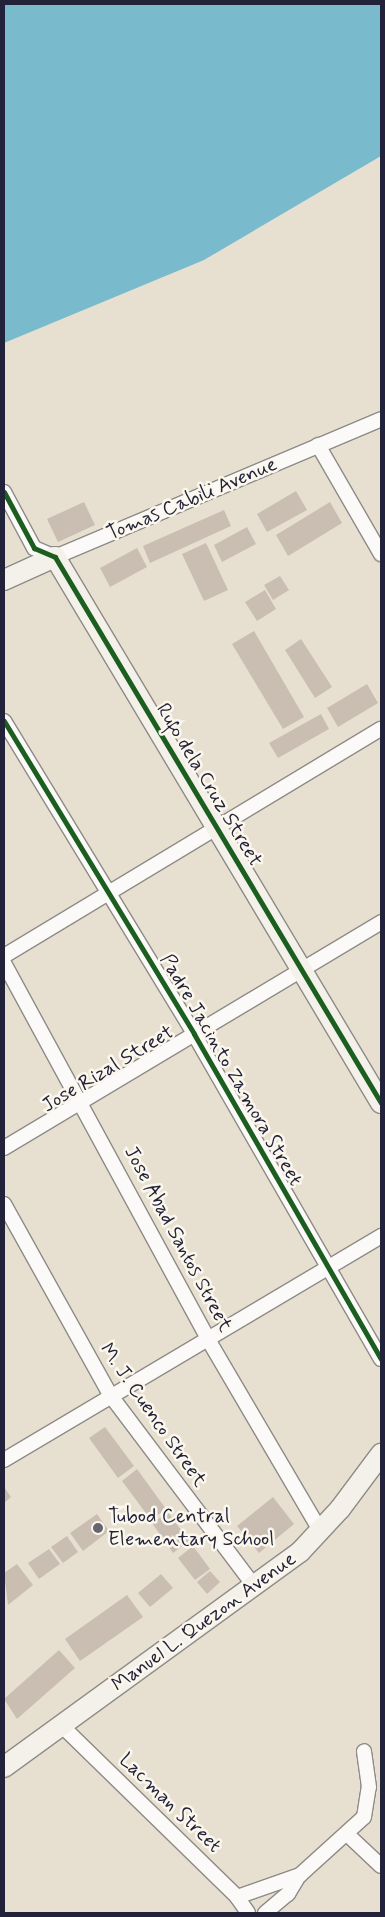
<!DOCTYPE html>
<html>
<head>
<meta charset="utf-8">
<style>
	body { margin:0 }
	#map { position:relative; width:385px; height:1917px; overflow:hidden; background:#e7e0d1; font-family:Mynerve,sans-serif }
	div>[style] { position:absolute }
	.water>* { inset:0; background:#7abacd }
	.building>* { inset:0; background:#cabdb2 }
	.roads { filter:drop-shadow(1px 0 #8e8b87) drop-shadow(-1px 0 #8e8b87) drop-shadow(0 1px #8e8b87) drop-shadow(0 -1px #8e8b87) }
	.street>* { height:14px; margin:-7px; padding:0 7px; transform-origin:7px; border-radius:7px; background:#fbfaf8 }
	.secondary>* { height:20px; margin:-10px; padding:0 10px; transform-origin:10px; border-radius:10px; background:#f4f0ea }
	.cycleway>* { height:5px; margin:-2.5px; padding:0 2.5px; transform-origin:2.5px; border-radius:2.5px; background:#1b5e20 }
	.dots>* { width:14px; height:14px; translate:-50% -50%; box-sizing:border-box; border:2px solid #fbf7ec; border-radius:50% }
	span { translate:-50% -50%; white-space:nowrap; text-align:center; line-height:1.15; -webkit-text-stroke:5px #fbf7ec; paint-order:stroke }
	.street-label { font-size:20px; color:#22223b }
	.poi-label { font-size:20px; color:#22223b }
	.left { translate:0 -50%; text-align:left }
	.frame { position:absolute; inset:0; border:5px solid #22223b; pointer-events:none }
</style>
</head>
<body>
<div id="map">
	<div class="water">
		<div style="clip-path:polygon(4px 4px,381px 4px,381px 156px,204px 260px,4px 343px)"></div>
	</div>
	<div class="building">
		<div style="clip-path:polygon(296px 491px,307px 510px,267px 532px,257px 514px)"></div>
		<div style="clip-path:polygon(84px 502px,95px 525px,58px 542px,47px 519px)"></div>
		<div style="clip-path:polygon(330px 502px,342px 523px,288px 556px,276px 535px)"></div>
		<div style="clip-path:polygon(224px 510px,231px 526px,150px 563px,143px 546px)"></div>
		<div style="clip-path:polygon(247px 527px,256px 544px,222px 562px,214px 545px)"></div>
		<div style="clip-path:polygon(206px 543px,228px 590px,204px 601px,182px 554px)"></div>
		<div style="clip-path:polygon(137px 548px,147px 567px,110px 587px,100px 568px)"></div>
		<div style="clip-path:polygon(280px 576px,289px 590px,273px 600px,264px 585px)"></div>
		<div style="clip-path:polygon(265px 590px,276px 609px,257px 621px,245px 602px)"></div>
		<div style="clip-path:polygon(254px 631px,304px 717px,283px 729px,232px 644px)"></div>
		<div style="clip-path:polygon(301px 639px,332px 687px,315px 698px,285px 650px)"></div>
		<div style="clip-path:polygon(367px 684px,378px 703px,338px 727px,327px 708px)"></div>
		<div style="clip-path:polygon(321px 714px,329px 729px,278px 758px,269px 743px)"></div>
		<div style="clip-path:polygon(105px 1427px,134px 1466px,118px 1478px,89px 1438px)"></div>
		<div style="clip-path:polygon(137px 1469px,166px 1509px,151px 1520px,122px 1481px)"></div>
		<div style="clip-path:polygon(4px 1487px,11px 1497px,4px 1503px)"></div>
		<div style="clip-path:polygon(273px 1497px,294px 1524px,259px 1553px,237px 1526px)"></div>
		<div style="clip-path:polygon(168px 1512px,189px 1541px,173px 1553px,152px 1523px)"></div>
		<div style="clip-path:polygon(97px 1514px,109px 1531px,83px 1551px,70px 1533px)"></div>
		<div style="clip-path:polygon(67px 1536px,78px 1552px,63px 1563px,51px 1547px)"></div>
		<div style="clip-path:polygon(193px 1546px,210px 1569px,195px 1580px,178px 1558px)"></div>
		<div style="clip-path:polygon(49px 1549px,60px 1564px,39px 1579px,28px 1563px)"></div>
		<div style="clip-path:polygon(17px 1564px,33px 1585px,8px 1605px,4px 1573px)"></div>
		<div style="clip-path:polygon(210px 1571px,220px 1582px,207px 1594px,197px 1582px)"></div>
		<div style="clip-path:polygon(161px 1574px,173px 1588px,150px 1607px,138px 1593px)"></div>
		<div style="clip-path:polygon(127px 1595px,143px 1617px,80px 1661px,65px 1639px)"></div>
		<div style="clip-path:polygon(59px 1650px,75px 1668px,17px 1719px,4px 1699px)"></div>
	</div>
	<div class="roads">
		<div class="street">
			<div style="left:318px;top:445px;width:126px;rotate:60deg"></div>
			<div style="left:4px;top:492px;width:64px;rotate:61.8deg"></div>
			<div style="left:34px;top:548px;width:23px;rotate:23deg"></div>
			<div style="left:55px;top:557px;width:354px;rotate:-22.9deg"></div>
			<div style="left:4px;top:721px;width:366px;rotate:58.7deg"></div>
			<div style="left:194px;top:1034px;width:375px;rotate:60.1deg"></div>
			<div style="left:4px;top:956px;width:440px;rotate:-31.1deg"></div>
			<div style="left:4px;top:963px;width:430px;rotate:61.5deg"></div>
			<div style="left:209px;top:1341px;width:221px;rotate:59.6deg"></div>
			<div style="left:4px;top:1148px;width:440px;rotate:-30.9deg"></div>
			<div style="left:4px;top:1204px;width:220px;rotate:60.9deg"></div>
			<div style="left:111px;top:1396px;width:239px;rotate:53deg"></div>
			<div style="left:4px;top:1460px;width:439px;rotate:-30.7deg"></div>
			<div style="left:61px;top:1725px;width:246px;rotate:44.3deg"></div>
			<div style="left:237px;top:1897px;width:19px;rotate:55deg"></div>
			<div style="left:348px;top:1835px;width:45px;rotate:43.2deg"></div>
			<div style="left:237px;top:1897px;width:67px;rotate:-19.2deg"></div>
			<div style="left:300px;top:1875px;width:86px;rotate:-42.2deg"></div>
			<div style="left:364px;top:1817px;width:30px;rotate:-81deg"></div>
			<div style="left:369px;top:1787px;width:36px;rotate:-98deg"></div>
			<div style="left:265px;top:1913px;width:30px;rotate:-40deg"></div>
			<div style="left:288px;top:1894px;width:21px;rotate:-59deg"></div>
		</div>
		<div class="secondary">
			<div style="left:4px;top:580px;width:56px;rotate:-24.3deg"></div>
			<div style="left:55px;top:557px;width:636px;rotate:59.16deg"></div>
			<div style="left:4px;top:1767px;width:366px;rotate:-36deg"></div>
			<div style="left:300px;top:1552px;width:59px;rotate:-47.1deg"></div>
			<div style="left:340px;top:1509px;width:69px;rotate:-53.3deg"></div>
		</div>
	</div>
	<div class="cycleway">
		<div style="left:4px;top:492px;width:64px;rotate:61.8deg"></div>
		<div style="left:34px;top:548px;width:23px;rotate:23deg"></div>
		<div style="left:55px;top:557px;width:636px;rotate:59.16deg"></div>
		<div style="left:4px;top:721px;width:366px;rotate:58.7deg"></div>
		<div style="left:194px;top:1034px;width:375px;rotate:60.1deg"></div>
	</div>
	<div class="dots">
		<div style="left:98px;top:1528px;background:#676470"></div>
	</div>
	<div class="street-label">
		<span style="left:192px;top:499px;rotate:-23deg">Tomas Cabili Avenue</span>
		<span style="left:209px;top:785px;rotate:59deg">Rufo dela Cruz Street</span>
		<span style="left:108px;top:1069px;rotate:-31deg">Jose Rizal Street</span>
		<span style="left:231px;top:1070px;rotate:60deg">Padre Jacinto Zamora Street</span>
		<span style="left:178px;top:1239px;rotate:62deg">Jose Abad Santos Street</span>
		<span style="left:153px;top:1415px;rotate:55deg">M. J. Cuenco Street</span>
		<span style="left:204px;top:1622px;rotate:-36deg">Manuel L. Quezon Avenue</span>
		<span style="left:170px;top:1803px;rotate:44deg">Lacman Street</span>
	</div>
	<div class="poi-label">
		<span class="left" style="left:108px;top:1528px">Tubod Central<br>Elementary School</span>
	</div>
	<div class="frame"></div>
</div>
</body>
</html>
